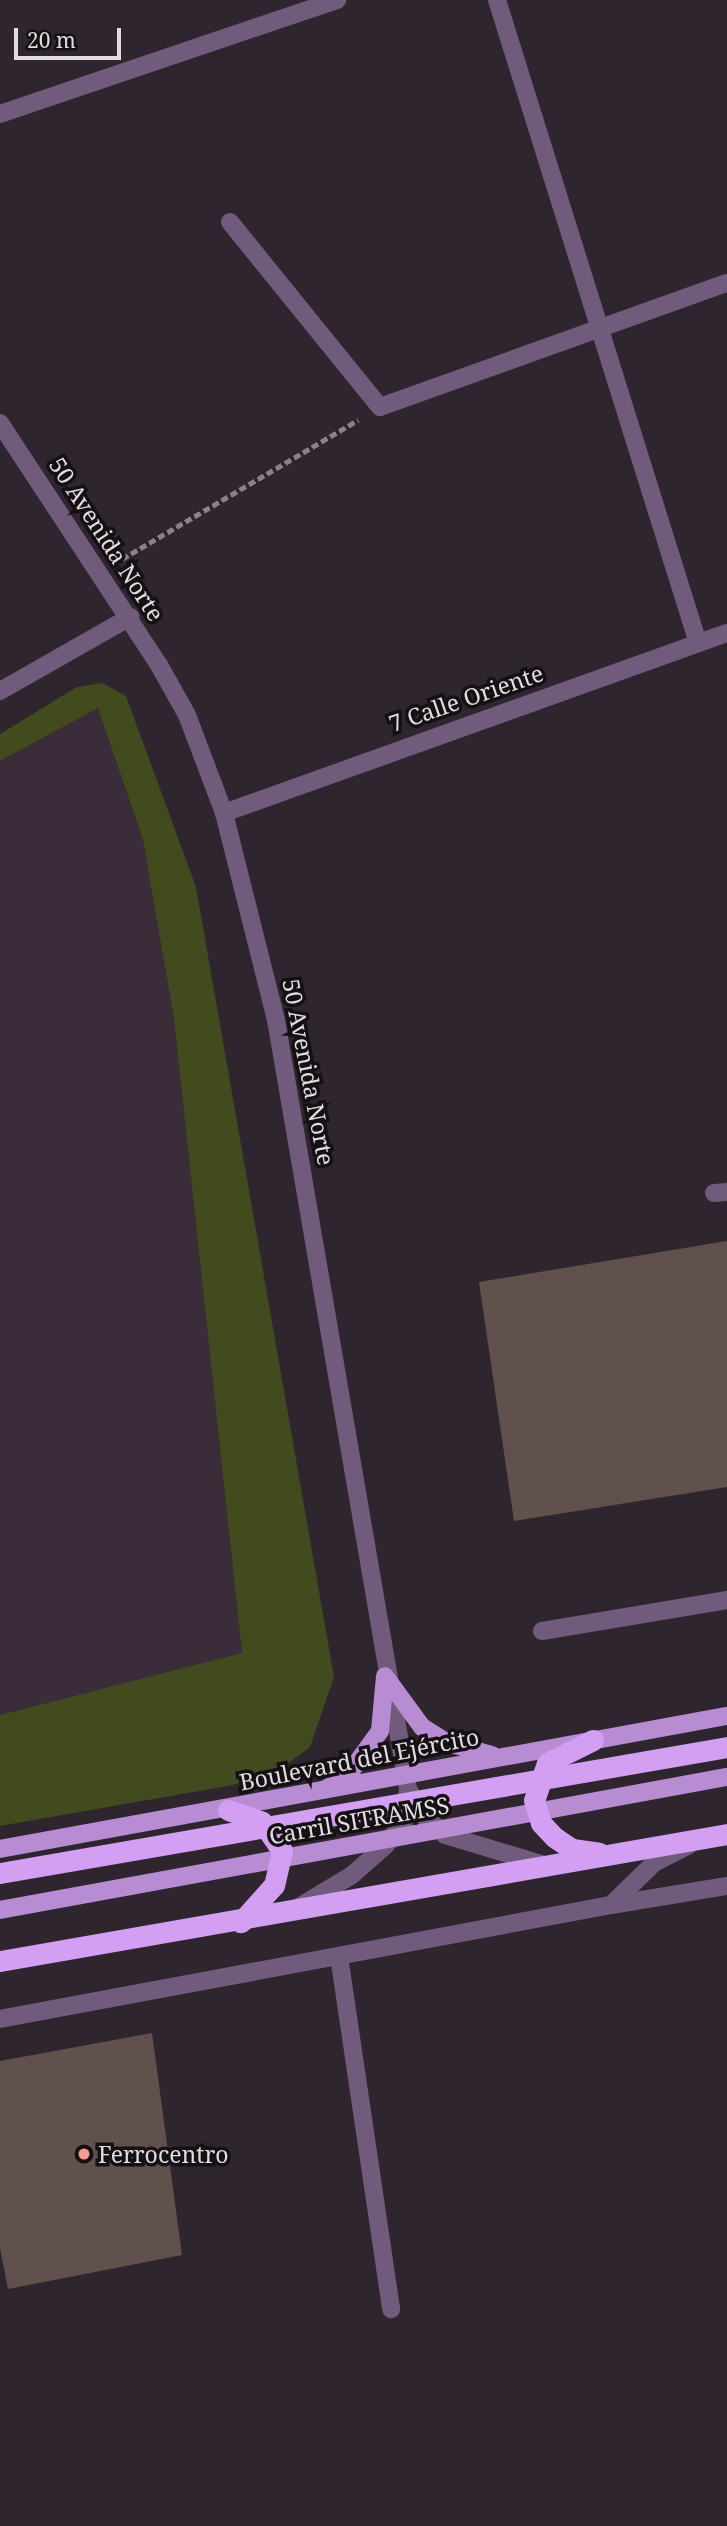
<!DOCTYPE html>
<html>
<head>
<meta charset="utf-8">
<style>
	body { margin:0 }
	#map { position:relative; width:727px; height:2526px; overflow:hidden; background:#2f252e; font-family:"Noto Serif",serif }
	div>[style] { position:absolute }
	.built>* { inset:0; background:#3b2c3a }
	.green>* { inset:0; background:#424b1e }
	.building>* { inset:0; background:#60514c }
	.path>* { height:4.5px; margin-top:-2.25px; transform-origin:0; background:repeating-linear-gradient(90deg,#8a8289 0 7px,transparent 0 10.5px) }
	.minor>* { height:18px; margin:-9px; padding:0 9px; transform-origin:9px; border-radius:9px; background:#705b7d }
	.major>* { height:18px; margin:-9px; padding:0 9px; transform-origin:9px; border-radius:9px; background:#b78cd2 }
	.highway>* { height:21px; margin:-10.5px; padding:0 10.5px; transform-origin:10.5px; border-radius:10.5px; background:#d39ff3 }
	.dots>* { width:19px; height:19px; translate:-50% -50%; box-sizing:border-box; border:4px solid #141014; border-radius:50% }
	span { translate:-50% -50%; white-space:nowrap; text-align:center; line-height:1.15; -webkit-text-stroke:7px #141014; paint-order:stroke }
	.street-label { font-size:23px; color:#e2dbe1 }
	.poi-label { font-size:23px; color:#e2dbe1 }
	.left { translate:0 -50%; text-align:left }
	.scale { position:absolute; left:14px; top:28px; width:107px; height:32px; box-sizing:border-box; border:4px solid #e2dbe1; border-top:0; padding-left:9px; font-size:21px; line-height:24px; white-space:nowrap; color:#e2dbe1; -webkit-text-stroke:5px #141014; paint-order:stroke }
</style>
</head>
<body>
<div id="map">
	<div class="built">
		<div style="clip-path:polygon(98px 708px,143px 840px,174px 1019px,242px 1654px,0 1715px,0 761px)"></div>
	</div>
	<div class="green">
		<div style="clip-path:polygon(102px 683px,126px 696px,196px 887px,334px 1677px,310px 1747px,279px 1770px,233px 1785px,0 1826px,0 1715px,242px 1653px,174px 1019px,143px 840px,98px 708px,0 761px,0 734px,77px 687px)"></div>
	</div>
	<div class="building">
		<div style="clip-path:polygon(727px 1241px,727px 1487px,514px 1521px,479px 1282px)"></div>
		<div style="clip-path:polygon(152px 2033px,182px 2255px,8px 2289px,0 2248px,0 2061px)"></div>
	</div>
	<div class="path">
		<div style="left:122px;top:559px;width:274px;rotate:-30.5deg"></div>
	</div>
	<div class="minor">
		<div style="left:497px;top:0;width:674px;rotate:72.64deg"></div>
		<div style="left:0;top:114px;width:356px;rotate:-18.7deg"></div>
		<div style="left:230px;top:222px;width:238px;rotate:51deg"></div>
		<div style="left:380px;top:407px;width:368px;rotate:-19.7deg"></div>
		<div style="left:0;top:423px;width:290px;rotate:56.7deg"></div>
		<div style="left:159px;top:665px;width:57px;rotate:60.8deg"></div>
		<div style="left:187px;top:715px;width:105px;rotate:69.3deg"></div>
		<div style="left:224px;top:813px;width:213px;rotate:75.9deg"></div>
		<div style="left:276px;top:1020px;width:780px;rotate:80.26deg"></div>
		<div style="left:408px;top:1789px;width:30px;rotate:60deg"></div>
		<div style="left:423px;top:1815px;width:30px;rotate:42deg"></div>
		<div style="left:445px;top:1835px;width:100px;rotate:16.8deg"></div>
		<div style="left:0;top:691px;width:150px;rotate:-29.6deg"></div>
		<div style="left:224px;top:813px;width:534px;rotate:-19.69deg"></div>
		<div style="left:714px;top:1193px;width:13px;rotate:-4deg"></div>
		<div style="left:542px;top:1631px;width:188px;rotate:-9.5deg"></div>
		<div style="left:611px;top:1905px;width:118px;rotate:-9.3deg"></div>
		<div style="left:299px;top:1907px;width:62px;rotate:-31.1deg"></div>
		<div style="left:352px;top:1875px;width:45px;rotate:-41.4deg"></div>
		<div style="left:386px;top:1845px;width:34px;rotate:-54deg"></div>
		<div style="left:406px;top:1817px;width:26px;rotate:-86deg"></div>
		<div style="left:339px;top:1956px;width:357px;rotate:81.6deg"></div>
		<div style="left:0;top:2019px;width:622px;rotate:-10.57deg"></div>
		<div style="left:611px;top:1905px;width:60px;rotate:-44.3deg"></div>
		<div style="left:654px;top:1863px;width:39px;rotate:-27deg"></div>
	</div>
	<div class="major">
		<div style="left:387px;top:1679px;width:59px;rotate:53.9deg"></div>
		<div style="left:422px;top:1727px;width:31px;rotate:32deg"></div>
		<div style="left:448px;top:1743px;width:46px;rotate:15.3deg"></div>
		<div style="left:326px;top:1789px;width:26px;rotate:-32deg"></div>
		<div style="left:348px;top:1775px;width:54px;rotate:-54deg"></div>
		<div style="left:380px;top:1731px;width:55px;rotate:-84.8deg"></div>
		<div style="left:0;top:1849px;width:739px;rotate:-10.37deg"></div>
		<div style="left:0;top:1910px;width:739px;rotate:-10.37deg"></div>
	</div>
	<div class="highway">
		<div style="left:593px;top:1740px;width:51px;rotate:153.4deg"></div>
		<div style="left:547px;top:1763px;width:39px;rotate:109deg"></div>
		<div style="left:534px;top:1800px;width:24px;rotate:73deg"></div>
		<div style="left:541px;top:1823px;width:19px;rotate:47deg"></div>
		<div style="left:554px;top:1837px;width:22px;rotate:34deg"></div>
		<div style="left:572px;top:1849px;width:27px;rotate:8deg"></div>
		<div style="left:228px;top:1810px;width:36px;rotate:19deg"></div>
		<div style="left:262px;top:1822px;width:35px;rotate:55deg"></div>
		<div style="left:282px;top:1851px;width:35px;rotate:103deg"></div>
		<div style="left:274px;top:1885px;width:50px;rotate:131.7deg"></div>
		<div style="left:0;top:1873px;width:738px;rotate:-9.83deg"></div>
		<div style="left:0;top:1961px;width:738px;rotate:-9.91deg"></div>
	</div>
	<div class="dots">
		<div style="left:84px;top:2154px;background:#f59d8f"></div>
	</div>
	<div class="street-label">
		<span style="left:107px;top:539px;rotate:57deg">50 Avenida Norte</span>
		<span style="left:466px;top:698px;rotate:-19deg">7 Calle Oriente</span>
		<span style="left:309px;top:1072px;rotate:79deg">50 Avenida Norte</span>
		<span style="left:359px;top:1759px;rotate:-11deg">Boulevard del Ejército</span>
		<span style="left:359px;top:1820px;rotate:-10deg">Carril SITRAMSS</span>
	</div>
	<div class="poi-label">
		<span class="left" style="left:98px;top:2154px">Ferrocentro</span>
	</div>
	<div class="scale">20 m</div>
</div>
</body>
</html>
